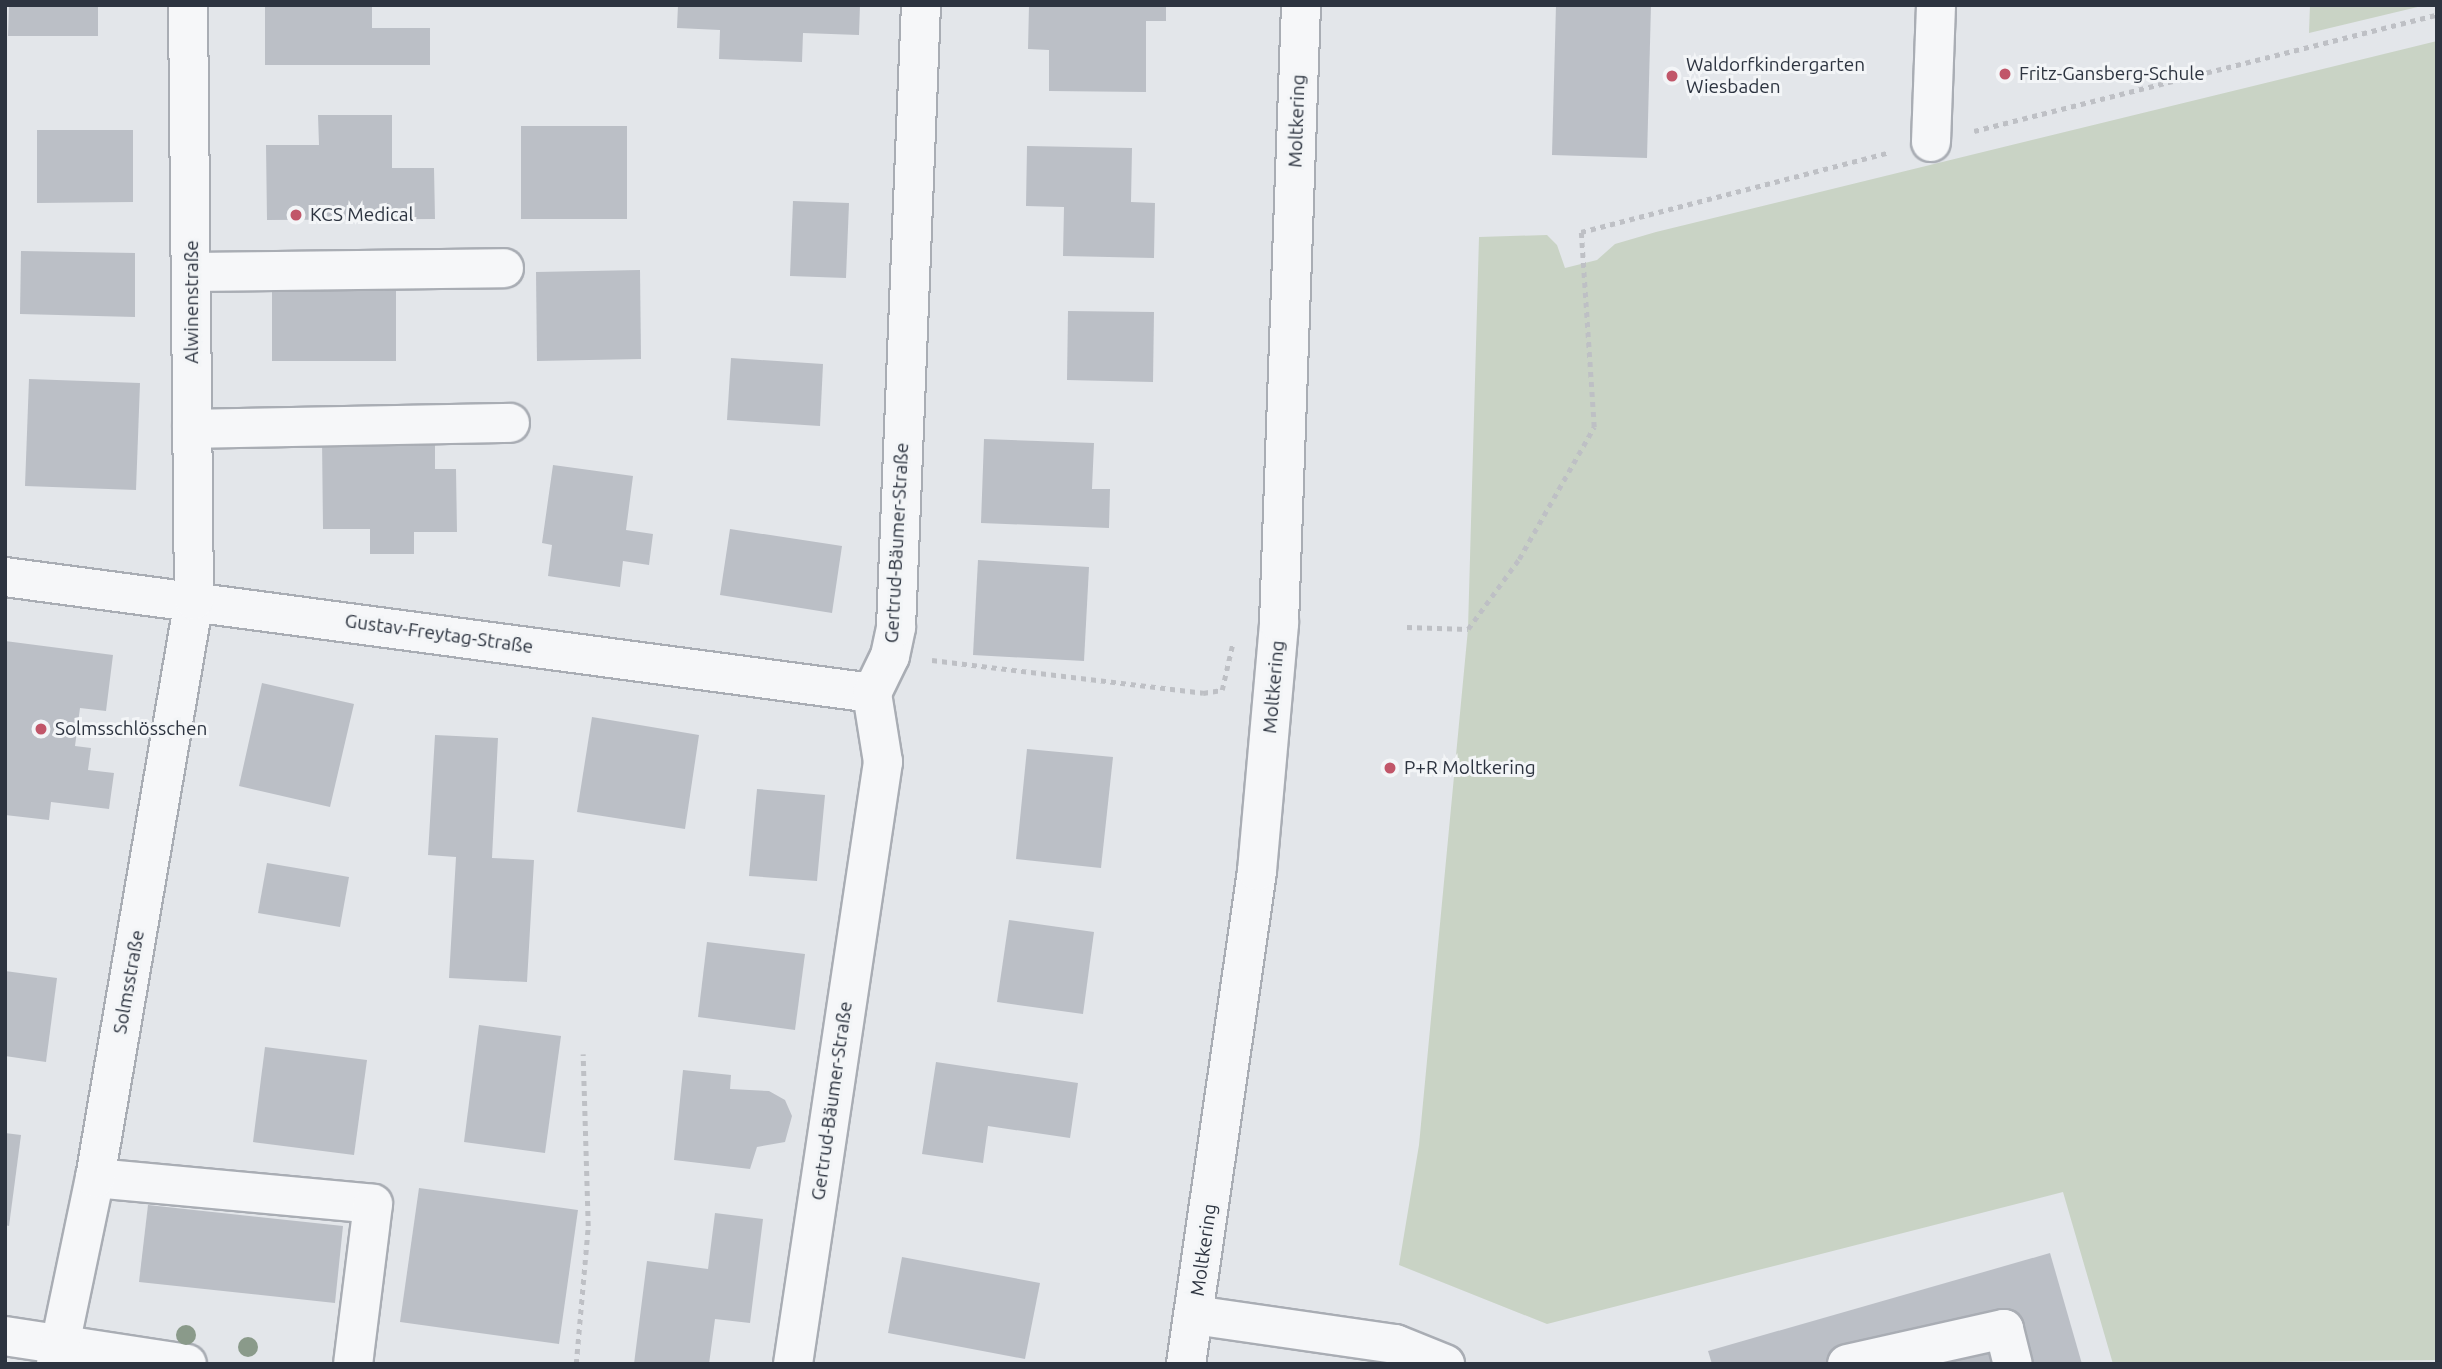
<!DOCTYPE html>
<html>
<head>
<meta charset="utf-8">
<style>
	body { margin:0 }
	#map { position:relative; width:2442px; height:1369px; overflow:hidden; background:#e3e6ea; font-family:Ubuntu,sans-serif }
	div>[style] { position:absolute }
	.green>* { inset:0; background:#c9d3c5 }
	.building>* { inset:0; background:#bbbfc6 }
	.path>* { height:4.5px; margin-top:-2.25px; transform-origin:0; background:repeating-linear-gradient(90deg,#bec0c5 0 5px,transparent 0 10px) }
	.roads { filter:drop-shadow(2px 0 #a9adb4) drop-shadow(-2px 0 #a9adb4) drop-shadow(0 2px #a9adb4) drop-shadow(0 -2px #a9adb4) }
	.minor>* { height:38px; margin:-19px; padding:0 19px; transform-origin:19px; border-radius:19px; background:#f6f7f9 }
	.trees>* { width:20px; height:20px; margin:-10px; border-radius:50%; background:#8a9a8a }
	.dots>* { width:19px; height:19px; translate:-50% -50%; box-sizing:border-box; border:4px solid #f3f5f7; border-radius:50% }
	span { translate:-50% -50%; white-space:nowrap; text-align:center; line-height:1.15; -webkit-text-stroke:6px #f3f5f7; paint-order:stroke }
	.poi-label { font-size:19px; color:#2d3440 }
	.left { translate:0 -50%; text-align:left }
	.street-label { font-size:19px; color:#2d3440 }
	.frame { position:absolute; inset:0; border:7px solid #2d3440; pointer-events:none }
</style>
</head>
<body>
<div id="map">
	<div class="green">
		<div style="clip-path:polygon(2310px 5px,2426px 5px,2309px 33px)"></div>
		<div style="clip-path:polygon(2437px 41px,2437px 1360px,2113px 1364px,2063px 1192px,1547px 1324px,1399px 1265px,1419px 1145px,1468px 629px,1479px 237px,1547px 235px,1557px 245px,1565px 268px,1597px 260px,1615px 244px,1656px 232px)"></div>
	</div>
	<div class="building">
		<div style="clip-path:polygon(9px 5px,98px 5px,98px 36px,8px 36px)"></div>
		<div style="clip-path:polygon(265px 5px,372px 5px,372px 28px,430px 28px,430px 65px,265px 65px)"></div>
		<div style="clip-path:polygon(678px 5px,860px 5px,859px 35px,803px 33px,802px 62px,719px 59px,720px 30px,677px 28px)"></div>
		<div style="clip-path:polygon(1029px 5px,1166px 5px,1166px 21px,1146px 21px,1146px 92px,1049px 91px,1049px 50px,1028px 49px)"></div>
		<div style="clip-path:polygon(1556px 5px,1651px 5px,1647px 158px,1552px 155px)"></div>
		<div style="clip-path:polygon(318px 115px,392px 115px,392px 168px,434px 168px,435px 219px,267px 220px,266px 145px,319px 145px)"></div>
		<div style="clip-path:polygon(521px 126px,627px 126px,627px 219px,521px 219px)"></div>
		<div style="clip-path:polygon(37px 130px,133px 130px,133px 202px,37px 203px)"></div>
		<div style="clip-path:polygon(1027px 146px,1132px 148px,1131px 202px,1155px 203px,1154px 258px,1063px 256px,1064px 207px,1026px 206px)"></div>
		<div style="clip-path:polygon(793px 201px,849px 203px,846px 278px,790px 276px)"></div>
		<div style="clip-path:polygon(21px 251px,135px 253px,135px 317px,20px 314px)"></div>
		<div style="clip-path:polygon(640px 270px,641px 359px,537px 361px,536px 272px)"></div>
		<div style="clip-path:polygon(272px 273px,396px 274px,396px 361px,272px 361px)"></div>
		<div style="clip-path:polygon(1068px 311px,1154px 312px,1153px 382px,1067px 380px)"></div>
		<div style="clip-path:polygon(731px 358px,823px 364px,820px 426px,727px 420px)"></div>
		<div style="clip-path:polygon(29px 379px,140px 383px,136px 490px,25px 486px)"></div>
		<div style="clip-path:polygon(322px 439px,435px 439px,435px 469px,456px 469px,457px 532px,414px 532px,414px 554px,370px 554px,370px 529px,323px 529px)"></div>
		<div style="clip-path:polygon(984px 439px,1094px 443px,1092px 489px,1110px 489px,1109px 528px,981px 523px)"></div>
		<div style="clip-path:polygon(553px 465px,633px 476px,626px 530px,653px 534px,649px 565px,623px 561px,620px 587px,548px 576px,552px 545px,542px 543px)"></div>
		<div style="clip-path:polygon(730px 529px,842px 546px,832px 613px,720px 595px)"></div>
		<div style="clip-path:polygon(978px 560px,1089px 567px,1084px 661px,973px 655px)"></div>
		<div style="clip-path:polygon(5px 641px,113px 655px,106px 711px,80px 708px,75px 746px,91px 748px,88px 770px,114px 773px,109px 809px,51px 802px,49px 820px,5px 815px)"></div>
		<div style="clip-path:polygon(262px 683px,354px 704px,330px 807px,239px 786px)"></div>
		<div style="clip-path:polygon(592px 717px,699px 735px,685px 829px,577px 812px)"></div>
		<div style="clip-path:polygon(435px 735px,498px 738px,492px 858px,534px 860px,527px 982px,449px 978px,456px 857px,428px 855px)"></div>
		<div style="clip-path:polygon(1027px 749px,1113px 757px,1101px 868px,1016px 859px)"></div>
		<div style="clip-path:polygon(757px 789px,825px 795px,817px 881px,749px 876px)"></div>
		<div style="clip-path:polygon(267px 863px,349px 877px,340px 927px,258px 913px)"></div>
		<div style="clip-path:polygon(1009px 920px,1094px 932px,1083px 1014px,997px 1002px)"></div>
		<div style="clip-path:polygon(707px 942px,805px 954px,795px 1030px,698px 1017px)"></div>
		<div style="clip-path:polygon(5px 971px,57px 978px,46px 1062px,5px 1056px)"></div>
		<div style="clip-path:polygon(479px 1025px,561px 1036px,545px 1153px,464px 1142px)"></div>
		<div style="clip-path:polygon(265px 1047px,367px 1060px,354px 1155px,253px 1142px)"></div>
		<div style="clip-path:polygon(936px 1062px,1078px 1083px,1070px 1138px,988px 1126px,983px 1163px,922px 1154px)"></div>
		<div style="clip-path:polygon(683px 1070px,731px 1075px,730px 1089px,769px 1091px,785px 1100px,792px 1116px,785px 1142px,757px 1147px,750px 1169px,674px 1160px)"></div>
		<div style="clip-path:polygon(5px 1133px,21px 1135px,9px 1226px,5px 1225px)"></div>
		<div style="clip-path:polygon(419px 1188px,578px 1210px,559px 1344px,400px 1322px)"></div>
		<div style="clip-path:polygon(148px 1205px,343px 1226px,335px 1303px,139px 1282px)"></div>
		<div style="clip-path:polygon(715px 1213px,763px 1219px,750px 1323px,715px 1319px,709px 1364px,634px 1364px,647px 1261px,708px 1269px)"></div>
		<div style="clip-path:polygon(2050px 1253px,2082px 1364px,1712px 1364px,1708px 1351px)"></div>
		<div style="clip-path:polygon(902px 1257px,1040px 1283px,1025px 1359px,888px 1333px)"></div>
	</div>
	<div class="path">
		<div style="left:1974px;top:131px;width:477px;rotate:-14.1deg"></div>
		<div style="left:1407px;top:627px;width:61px;rotate:1.9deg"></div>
		<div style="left:1468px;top:629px;width:87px;rotate:-53.9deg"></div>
		<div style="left:1519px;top:559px;width:152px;rotate:-60.4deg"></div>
		<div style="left:1594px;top:427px;width:195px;rotate:-93.8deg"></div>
		<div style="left:1581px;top:232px;width:319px;rotate:-14.5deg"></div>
		<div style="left:932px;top:660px;width:273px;rotate:6.9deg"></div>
		<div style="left:1203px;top:693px;width:19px;rotate:-9deg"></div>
		<div style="left:1222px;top:690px;width:49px;rotate:-77.1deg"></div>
		<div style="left:576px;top:1364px;width:139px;rotate:-85deg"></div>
		<div style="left:588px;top:1226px;width:172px;rotate:-91.7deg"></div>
	</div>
	<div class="roads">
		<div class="minor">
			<div style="left:1931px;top:142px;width:137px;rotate:-87.9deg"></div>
			<div style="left:192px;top:272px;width:312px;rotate:-0.7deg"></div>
			<div style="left:192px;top:429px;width:318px;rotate:-1.1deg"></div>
			<div style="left:5px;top:577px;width:875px;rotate:7.62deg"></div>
			<div style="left:95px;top:1178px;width:279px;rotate:5.3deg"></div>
			<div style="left:373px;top:1204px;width:161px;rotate:97.1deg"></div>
			<div style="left:1194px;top:1315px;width:203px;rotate:8.2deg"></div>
			<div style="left:1395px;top:1344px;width:54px;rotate:21.8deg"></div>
			<div style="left:5px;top:1336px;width:184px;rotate:8.7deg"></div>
			<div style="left:56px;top:1364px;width:190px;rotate:-78.2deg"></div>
			<div style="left:95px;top:1178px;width:586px;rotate:-80.28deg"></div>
			<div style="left:194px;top:600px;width:595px;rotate:-90.58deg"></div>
			<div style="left:793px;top:1364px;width:609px;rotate:-81.5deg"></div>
			<div style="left:883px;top:762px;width:70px;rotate:-99.1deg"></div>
			<div style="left:872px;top:693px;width:41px;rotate:-64.1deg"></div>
			<div style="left:890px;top:656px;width:30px;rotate:-78deg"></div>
			<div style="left:896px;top:627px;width:623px;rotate:-87.7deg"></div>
			<div style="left:1186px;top:1364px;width:498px;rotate:-81.8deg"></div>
			<div style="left:1257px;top:871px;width:249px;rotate:-84.9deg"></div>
			<div style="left:1279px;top:623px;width:618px;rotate:-87.96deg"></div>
			<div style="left:1847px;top:1364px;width:161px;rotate:-12.6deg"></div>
			<div style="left:2004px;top:1329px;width:36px;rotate:76deg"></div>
		</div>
	</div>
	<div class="trees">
		<div style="left:186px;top:1335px"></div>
		<div style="left:248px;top:1347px"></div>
	</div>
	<div class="dots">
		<div style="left:2005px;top:74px;background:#c15669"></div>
		<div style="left:1672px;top:76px;background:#c15669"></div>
		<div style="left:296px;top:215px;background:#c15669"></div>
		<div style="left:41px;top:729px;background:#c15669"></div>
		<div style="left:1390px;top:768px;background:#c15669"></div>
	</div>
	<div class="poi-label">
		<span class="left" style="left:1686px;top:76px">Waldorfkindergarten<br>Wiesbaden</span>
		<span class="left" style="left:2019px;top:74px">Fritz-Gansberg-Schule</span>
		<span class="left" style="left:310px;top:215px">KCS Medical</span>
		<span class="left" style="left:55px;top:729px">Solmsschlösschen</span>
		<span class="left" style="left:1404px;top:768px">P+R Moltkering</span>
	</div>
	<div class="street-label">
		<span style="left:1297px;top:121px;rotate:-88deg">Moltkering</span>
		<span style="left:192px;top:302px;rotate:-90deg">Alwinenstraße</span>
		<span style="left:897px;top:543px;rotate:-87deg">Gertrud-Bäumer-Straße</span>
		<span style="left:439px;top:634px;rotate:8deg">Gustav-Freytag-Straße</span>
		<span style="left:1274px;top:687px;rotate:-85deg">Moltkering</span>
		<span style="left:129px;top:982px;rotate:-80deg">Solmsstraße</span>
		<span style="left:832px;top:1101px;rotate:-82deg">Gertrud-Bäumer-Straße</span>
		<span style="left:1204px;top:1250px;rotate:-82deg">Moltkering</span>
	</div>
	<div class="frame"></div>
</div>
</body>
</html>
